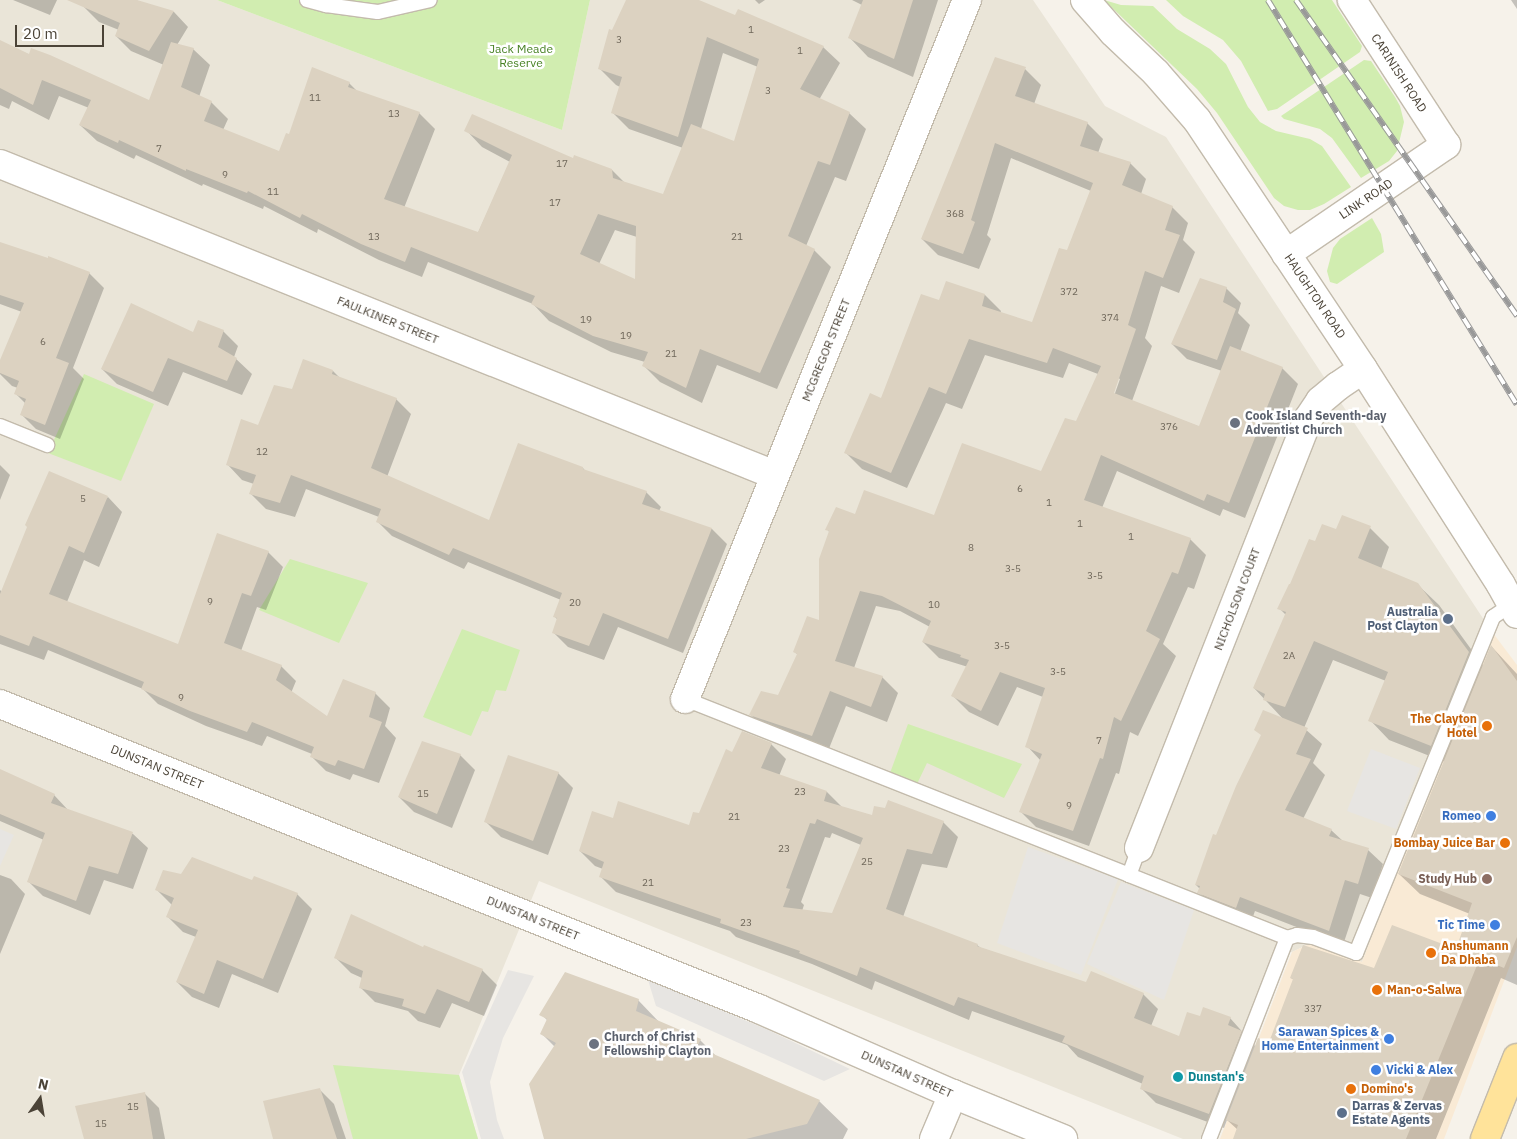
<!DOCTYPE html>
<html>
<head>
<meta charset="utf-8">
<style>
	body { margin:0 }
	#map { position:relative; width:1517px; height:1139px; overflow:hidden; background:#f6f2ea; font-family:"IBM Plex Sans",sans-serif }
	div>[style] { position:absolute }
	.residential>* { inset:0; background:#eae5d8 }
	.commercial>* { inset:0; background:#f9ead5 }
	.green>* { inset:0; background:#d1edb0 }
	.parking>* { inset:0; background:#e7e5e2 }
	.shadow>* { inset:0; background:#0003 }
	.building>* { inset:0; background:#dcd2c1 }
	.roads { filter:drop-shadow(1px 0 #c3bbac) drop-shadow(-1px 0 #c3bbac) drop-shadow(0 1px #c3bbac) drop-shadow(0 -1px #c3bbac) }
	.service>* { height:14px; margin:-7px; padding:0 7px; transform-origin:7px; border-radius:7px; background:#fff }
	.minor>* { height:28px; margin:-14px; padding:0 14px; transform-origin:14px; border-radius:14px; background:#fff }
	.tertiary>* { height:28px; margin:-14px; padding:0 14px; transform-origin:14px; border-radius:14px; background:#fff }
	.primary>* { height:28px; margin:-14px; padding:0 14px; transform-origin:14px; border-radius:14px; background:#ffe39a }
	.rail>* { height:5.5px; margin-top:-2.75px; transform-origin:0; background:repeating-linear-gradient(90deg,#fff 0 11px,#999 0 22px); box-sizing:border-box; border-block:1px solid #999 }
	.dots>* { width:14px; height:14px; translate:-50% -50%; box-sizing:border-box; border:2px solid #fff; border-radius:50% }
	span { translate:-50% -50%; white-space:nowrap; text-align:center; line-height:1.15; -webkit-text-stroke:5px #fff; paint-order:stroke }
	.number-label { font-size:10px; color:#6f675a }
	.number-label span { -webkit-text-stroke-width:0 }
	.park-label { font-size:12px; color:#488225 }
	.street-label { font-size:12px; color:#4b4337 }
	.worship-label { font-size:12px; color:#5b616d; font-weight:700 }
	.left { translate:0 -50%; text-align:left }
	.service-label { font-size:12px; color:#4e5e75; font-weight:700 }
	.right { translate:-100% -50%; text-align:right }
	.food-label { font-size:12px; color:#c56008; font-weight:700 }
	.shop-label { font-size:12px; color:#366cbe; font-weight:700 }
	.education-label { font-size:12px; color:#785e54; font-weight:700 }
	.culture-label { font-size:12px; color:#0d838f; font-weight:700 }
	.north { position:absolute; left:15px; top:1074px; width:50px; height:50px; -webkit-text-stroke:4px #fff; paint-order:stroke; rotate:13deg; font-size:14px; font-weight:700; line-height:20px; text-align:center; color:#4b4337 }
	.north::after { content:''; display:block; margin:auto; width:18px; height:22px; background:#4b4337; clip-path:polygon(50% 0,100% 100%,50% 72%,0 100%) }
	.scale { position:absolute; left:15px; top:25px; width:89px; height:22px; box-sizing:border-box; border:2px solid #4b4337; border-top:0; padding-left:6px; font-size:15px; line-height:18px; white-space:nowrap; color:#4b4337; -webkit-text-stroke:4px #fff; paint-order:stroke }
</style>
</head>
<body>
<div id="map">
	<div class="residential">
		<div style="clip-path:polygon(0 0,217px 0,562px 130px,590px 0,1033px 0,1105px 106px,1166px 137px,1490px 629px,1362px 962px,1311px 943px,1292px 952px,1278px 948px,1204px 1139px,1183px 1139px,539px 881px,459px 1075px,478px 1139px,0 1139px)"></div>
	</div>
	<div class="commercial">
		<div style="clip-path:polygon(1490px 629px,1517px 665px,1517px 947px,1444px 1139px,1220px 1139px,1292px 952px,1311px 943px,1362px 962px)"></div>
	</div>
	<div class="green">
		<div style="clip-path:polygon(217px 0,590px 0,562px 130px)"></div>
		<div style="clip-path:polygon(1104px 0,1121px 5px,1153px 6px,1177px 29px,1210px 49px,1226px 64px,1248px 107px,1260px 122px,1276px 131px,1310px 139px,1322px 146px,1351px 187px,1324px 204px,1310px 210px,1298px 210px,1284px 206px,1274px 198px,1217px 113px,1197px 89px)"></div>
		<div style="clip-path:polygon(1166px 0,1332px 0,1362px 46px,1360px 52px,1277px 109px,1268px 111px,1241px 61px,1223px 40px,1183px 16px)"></div>
		<div style="clip-path:polygon(1364px 60px,1371px 61px,1395px 97px,1400px 106px,1404px 122px,1397px 151px,1389px 161px,1361px 178px,1332px 138px,1320px 129px,1284px 119px,1281px 116px)"></div>
		<div style="clip-path:polygon(1372px 218px,1381px 234px,1384px 252px,1337px 284px,1330px 282px,1327px 271px,1333px 248px,1340px 239px)"></div>
		<div style="clip-path:polygon(84px 374px,154px 404px,121px 481px,48px 453px)"></div>
		<div style="clip-path:polygon(290px 559px,368px 583px,339px 643px,259px 610px)"></div>
		<div style="clip-path:polygon(462px 629px,520px 650px,506px 691px,496px 690px,488px 712px,482px 711px,471px 736px,423px 717px)"></div>
		<div style="clip-path:polygon(908px 724px,1022px 764px,1004px 798px,927px 763px,917px 784px,890px 773px)"></div>
		<div style="clip-path:polygon(333px 1065px,459px 1075px,478px 1139px,353px 1139px)"></div>
	</div>
	<div class="parking">
		<div style="clip-path:polygon(1371px 749px,1420px 768px,1396px 829px,1347px 811px)"></div>
		<div style="clip-path:polygon(0 829px,14px 835px,0 866px)"></div>
		<div style="clip-path:polygon(1028px 847px,1118px 879px,1081px 975px,997px 943px)"></div>
		<div style="clip-path:polygon(1121px 882px,1194px 910px,1164px 1000px,1087px 964px)"></div>
		<div style="clip-path:polygon(508px 970px,534px 976px,503px 1038px,490px 1082px,497px 1120px,504px 1139px,481px 1139px,462px 1072px)"></div>
		<div style="clip-path:polygon(648px 980px,766px 1029px,850px 1069px,824px 1081px,656px 1006px)"></div>
	</div>
	<div class="shadow">
		<div style="clip-path:polygon(13px 0,57px 0,50px 15px)"></div>
		<div style="clip-path:polygon(evenodd,87px 0,135px 0,174px 12px,188px 27px,177px 45px,193px 49px,210px 65px,199px 97px,211px 102px,228px 119px,223px 130px,280px 152px,290px 136px,349px 83px,358px 92px,419px 113px,435px 129px,404px 208px,478px 233px,510px 162px,482px 147px,466px 130px,612px 170px,625px 183px,663px 196px,683px 148px,629px 129px,613px 113px,620px 87px,616px 85px,600px 69px,627px 0,695px 0,784px 38px,823px 47px,840px 63px,819px 100px,849px 113px,866px 129px,846px 181px,835px 177px,806px 246px,814px 250px,831px 267px,777px 389px,717px 365px,702px 403px,660px 382px,644px 366px,645px 362px,611px 352px,549px 321px,533px 304px,428px 262px,422px 277px,379px 260px,318px 229px,317px 233px,264px 206px,263px 209px,203px 184px,202px 186px,136px 155px,134px 159px,97px 141px,80px 125px,89px 108px,59px 96px,49px 120px,12px 101px,9px 109px,0 105px,0 41px,30px 55px,150px 101px,164px 65px,131px 51px,116px 36px,119px 30px,99px 22px,84px 7px,87px 0,723px 53px,758px 67px,735px 143px,701px 129px,723px 53px,87px 0,615px 230px,637px 237px,636px 281px,599px 264px,615px 230px)"></div>
		<div style="clip-path:polygon(755px 0,765px 0,759px 4px)"></div>
		<div style="clip-path:polygon(852px 0,938px 0,913px 77px,868px 57px,850px 38px,862px 5px)"></div>
		<div style="clip-path:polygon(1511px 0,1517px 0,1517px 9px)"></div>
		<div style="clip-path:polygon(evenodd,996px 59px,1025px 69px,1041px 85px,1034px 104px,1087px 123px,1103px 139px,1098px 153px,1130px 163px,1146px 179px,1141px 194px,1172px 207px,1188px 223px,1183px 240px,1195px 252px,1179px 293px,1161px 286px,1145px 338px,1152px 346px,1132px 401px,1200px 427px,1222px 371px,1187px 359px,1172px 344px,1226px 288px,1241px 303px,1238px 313px,1250px 325px,1240px 352px,1282px 368px,1298px 384px,1245px 518px,1223px 509px,1220px 516px,1117px 471px,1102px 508px,1190px 539px,1206px 555px,1194px 589px,1188px 587px,1163px 644px,1176px 656px,1138px 736px,1130px 732px,1119px 774px,1116px 773px,1089px 846px,1036px 827px,1020px 811px,1041px 761px,1027px 746px,1043px 697px,1017px 687px,998px 726px,969px 712px,953px 696px,968px 667px,939px 658px,923px 642px,930px 627px,900px 611px,876px 606px,854px 668px,882px 677px,898px 693px,887px 722px,846px 706px,828px 751px,767px 731px,751px 715px,779px 697px,798px 655px,795px 652px,820px 622px,830px 533px,827px 529px,855px 515px,935px 517px,1042px 473px,1077px 423px,1098px 374px,1069px 363px,1063px 378px,985px 355px,962px 409px,946px 403px,907px 488px,862px 469px,846px 453px,881px 399px,940px 301px,985px 295px,1001px 311px,1000px 314px,1032px 324px,1067px 252px,1091px 191px,1011px 158px,987px 235px,991px 239px,979px 269px,938px 255px,922px 239px,996px 59px,1118px 378px,1120px 379px,1113px 399px,1115px 384px,1118px 378px)"></div>
		<div style="clip-path:polygon(0 243px,89px 273px,104px 288px,73px 368px,84px 379px,60px 439px,36px 429px,21px 414px,25px 403px,16px 394px,18px 388px,12px 386px,0 374px,0 363px,22px 312px,0 304px)"></div>
		<div style="clip-path:polygon(223px 331px,238px 346px,234px 357px,252px 374px,242px 395px,183px 372px,168px 406px,117px 384px,102px 369px,193px 334px)"></div>
		<div style="clip-path:polygon(333px 371px,340px 378px,396px 399px,411px 414px,387px 477px,490px 522px,583px 468px,586px 472px,646px 492px,661px 507px,659px 511px,712px 529px,727px 544px,683px 653px,618px 627px,604px 660px,568px 647px,553px 632px,558px 620px,554px 616px,561px 600px,468px 562px,464px 569px,392px 536px,377px 521px,379px 517px,306px 489px,295px 517px,266px 509px,251px 494px,254px 484px,242px 480px,228px 465px,258px 427px,292px 391px)"></div>
		<div style="clip-path:polygon(0 465px,10px 475px,0 500px)"></div>
		<div style="clip-path:polygon(108px 497px,122px 512px,99px 567px,84px 560px,67px 602px,179px 646px,268px 552px,283px 567px,266px 610px,257px 607px,241px 651px,281px 666px,296px 681px,291px 693px,328px 718px,375px 693px,390px 708px,385px 726px,396px 738px,379px 783px,353px 774px,350px 780px,326px 771px,311px 756px,312px 754px,267px 736px,262px 746px,206px 726px,158px 704px,143px 689px,48px 650px,44px 660px,0 644px,0 590px,2px 592px)"></div>
		<div style="clip-path:polygon(evenodd,1370px 528px,1389px 547px,1381px 569px,1419px 586px,1439px 605px,1484px 667px,1492px 647px,1517px 674px,1517px 985px,1501px 978px,1436px 1139px,1234px 1139px,1238px 1130px,1227px 1120px,1224px 1128px,1156px 1103px,1141px 1088px,1143px 1084px,1078px 1057px,1067px 1045px,972px 1011px,969px 1020px,875px 981px,872px 990px,812px 964px,736px 937px,730px 931px,616px 892px,601px 877px,603px 869px,595px 866px,580px 851px,614px 819px,690px 827px,700px 815px,733px 753px,771px 744px,786px 759px,779px 776px,827px 792px,842px 807px,873px 816px,943px 822px,958px 837px,947px 868px,922px 864px,903px 917px,977px 945px,981px 948px,1087px 984px,1143px 994px,1158px 1009px,1151px 1026px,1180px 1037px,1201px 1017px,1230px 1018px,1256px 1047px,1269px 1044px,1294px 980px,1291px 978px,1375px 969px,1456px 950px,1470px 914px,1420px 894px,1399px 874px,1445px 762px,1389px 740px,1370px 720px,1386px 681px,1333px 660px,1304px 728px,1322px 744px,1313px 763px,1325px 775px,1303px 819px,1331px 830px,1344px 842px,1368px 850px,1383px 864px,1372px 898px,1360px 894px,1343px 945px,1255px 911px,1251px 922px,1214px 907px,1199px 892px,1200px 889px,1196px 885px,1217px 837px,1284px 720px,1254px 688px,1286px 615px,1279px 608px,1316px 543px,1337px 531px,1370px 528px,832px 833px,861px 845px,833px 914px,802px 911px,804px 905px,801px 902px,825px 837px,830px 838px,832px 833px)"></div>
		<div style="clip-path:polygon(460px 755px,475px 770px,452px 828px,414px 812px,399px 797px)"></div>
		<div style="clip-path:polygon(0 770px,54px 795px,69px 811px,133px 834px,148px 848px,133px 889px,104px 880px,90px 915px,43px 896px,28px 881px,44px 840px,0 821px)"></div>
		<div style="clip-path:polygon(558px 773px,573px 788px,548px 855px,501px 837px,486px 822px)"></div>
		<div style="clip-path:polygon(0 875px,11px 879px,25px 894px,0 954px)"></div>
		<div style="clip-path:polygon(182px 876px,253px 882px,297px 894px,312px 909px,278px 993px,232px 974px,219px 1008px,192px 997px,177px 982px,196px 937px,183px 932px,168px 917px,172px 905px,157px 890px)"></div>
		<div style="clip-path:polygon(424px 949px,482px 970px,497px 985px,484px 1016px,452px 1003px,440px 1028px,418px 1021px,408px 1011px,375px 1002px,360px 987px,362px 978px,351px 973px,336px 958px)"></div>
		<div style="clip-path:polygon(638px 1000px,661px 1024px,700px 1040px,716px 1056px,819px 1101px,848px 1129px,843px 1139px,546px 1139px,555px 1047px,542px 1034px,548px 1021px,541px 1014px)"></div>
		<div style="clip-path:polygon(319px 1089px,334px 1104px,346px 1139px,274px 1139px)"></div>
		<div style="clip-path:polygon(144px 1093px,159px 1108px,165px 1139px,86px 1139px)"></div>
	</div>
	<div class="building">
		<div style="clip-path:polygon(67px 0,137px 0,174px 11px,149px 51px,115px 36px,120px 23px)"></div>
		<div style="clip-path:polygon(evenodd,626px 0,699px 0,735px 15px,738px 9px,824px 46px,800px 89px,850px 112px,830px 165px,818px 161px,788px 236px,815px 249px,760px 373px,700px 349px,686px 388px,642px 366px,648px 352px,593px 336px,531px 304px,535px 296px,411px 247px,405px 262px,361px 244px,302px 214px,300px 218px,248px 191px,247px 193px,186px 169px,186px 171px,119px 140px,118px 143px,79px 125px,91px 100px,42px 80px,33px 105px,0 88px,0 40px,29px 54px,31px 48px,50px 55px,149px 100px,171px 42px,194px 48px,181px 87px,212px 101px,204px 121px,279px 151px,286px 133px,289px 134px,312px 67px,350px 82px,348px 87px,420px 112px,384px 199px,478px 232px,512px 155px,464px 131px,472px 114px,573px 158px,574px 155px,612px 169px,613px 178px,663px 194px,691px 124px,734px 141px,759px 59px,707px 37px,678px 137px,611px 113px,622px 77px,598px 69px,609px 29px,612px 30px,626px 0,598px 214px,636px 226px,635px 279px,580px 254px,598px 214px)"></div>
		<div style="clip-path:polygon(863px 0,913px 0,894px 59px,848px 38px)"></div>
		<div style="clip-path:polygon(995px 57px,1026px 67px,1015px 96px,1088px 122px,1080px 146px,1131px 162px,1122px 185px,1173px 206px,1165px 230px,1180px 235px,1163px 278px,1145px 271px,1128px 325px,1136px 329px,1114px 393px,1199px 426px,1230px 346px,1283px 367px,1229px 503px,1207px 494px,1204px 501px,1101px 455px,1084px 500px,1191px 538px,1178px 574px,1172px 572px,1146px 631px,1160px 639px,1121px 721px,1114px 717px,1103px 759px,1100px 758px,1073px 831px,1019px 812px,1042px 754px,1025px 747px,1045px 688px,1000px 672px,981px 711px,951px 696px,969px 660px,960px 657px,961px 655px,922px 642px,931px 621px,882px 596px,860px 591px,835px 661px,883px 676px,871px 707px,830px 691px,812px 736px,749px 715px,761px 691px,778px 695px,797px 654px,793px 652px,807px 616px,819px 620px,819px 559px,829px 531px,825px 530px,836px 507px,855px 514px,864px 490px,934px 515px,962px 443px,1041px 471px,1065px 418px,1076px 421px,1101px 366px,1053px 348px,1047px 363px,969px 339px,946px 394px,929px 387px,891px 473px,844px 453px,870px 393px,881px 398px,921px 294px,939px 300px,946px 281px,985px 294px,982px 306px,1032px 322px,1059px 248px,1067px 250px,1093px 183px,995px 143px,971px 220px,975px 222px,963px 254px,921px 239px)"></div>
		<div style="clip-path:polygon(0 242px,48px 258px,48px 256px,90px 272px,56px 358px,69px 363px,45px 425px,20px 415px,26px 399px,14px 394px,19px 381px,0 373px,0 360px,24px 303px,0 295px)"></div>
		<div style="clip-path:polygon(1200px 278px,1227px 287px,1223px 302px,1236px 309px,1217px 360px,1171px 344px)"></div>
		<div style="clip-path:polygon(131px 303px,193px 332px,198px 320px,224px 330px,218px 347px,237px 358px,227px 381px,168px 358px,153px 392px,101px 369px)"></div>
		<div style="clip-path:polygon(303px 359px,333px 370px,332px 374px,397px 398px,371px 468px,489px 520px,518px 443px,583px 467px,583px 469px,647px 491px,642px 504px,712px 528px,668px 639px,603px 613px,589px 646px,552px 633px,557px 618px,553px 617px,562px 593px,453px 548px,449px 555px,376px 522px,381px 509px,291px 475px,280px 503px,249px 494px,256px 475px,226px 465px,241px 419px,258px 425px,274px 385px,292px 389px)"></div>
		<div style="clip-path:polygon(49px 471px,108px 496px,84px 553px,69px 546px,49px 594px,178px 644px,217px 533px,269px 551px,251px 596px,242px 593px,224px 643px,282px 665px,276px 680px,327px 716px,343px 679px,376px 692px,369px 717px,382px 722px,364px 769px,338px 760px,335px 766px,310px 757px,314px 747px,252px 722px,247px 732px,190px 711px,141px 689px,144px 682px,33px 636px,29px 646px,0 635px,0 594px,27px 527px,25px 525px)"></div>
		<div style="clip-path:polygon(1342px 515px,1371px 526px,1358px 558px,1418px 583px,1469px 652px,1431px 746px,1368px 721px,1388px 672px,1314px 641px,1285px 707px,1263px 700px,1265px 694px,1253px 688px,1286px 612px,1277px 609px,1289px 584px,1290px 584px,1309px 539px,1315px 541px,1322px 524px,1336px 529px)"></div>
		<div style="clip-path:polygon(1491px 645px,1517px 681px,1517px 937px,1504px 968px,1480px 958px,1406px 1139px,1233px 1139px,1238px 1125px,1226px 1120px,1258px 1038px,1269px 1042px,1293px 979px,1290px 978px,1303px 945px,1374px 968px,1392px 925px,1456px 949px,1472px 903px,1398px 874px)"></div>
		<div style="clip-path:polygon(1263px 710px,1308px 728px,1296px 754px,1311px 759px,1285px 810px,1332px 829px,1329px 836px,1369px 848px,1358px 884px,1345px 880px,1329px 931px,1240px 897px,1236px 908px,1197px 893px,1200px 886px,1195px 885px,1213px 834px,1216px 835px,1236px 786px,1261px 735px,1254px 730px)"></div>
		<div style="clip-path:polygon(evenodd,742px 731px,772px 743px,761px 768px,827px 791px,824px 801px,872px 815px,874px 806px,885px 808px,888px 800px,944px 821px,932px 854px,907px 849px,886px 909px,978px 944px,977px 946px,1086px 982px,1091px 971px,1144px 993px,1134px 1018px,1179px 1036px,1187px 1012px,1200px 1016px,1203px 1007px,1231px 1017px,1228px 1025px,1242px 1031px,1209px 1114px,1140px 1089px,1144px 1076px,1062px 1042px,1065px 1036px,958px 997px,954px 1006px,860px 967px,857px 976px,799px 953px,800px 951px,720px 923px,721px 919px,599px 877px,604px 862px,579px 851px,592px 811px,613px 818px,618px 801px,689px 825px,693px 812px,699px 813px,726px 749px,732px 752px,742px 731px,817px 819px,863px 838px,832px 913px,783px 907px,790px 889px,786px 888px,810px 823px,815px 824px,817px 819px)"></div>
		<div style="clip-path:polygon(422px 741px,461px 754px,437px 814px,398px 797px)"></div>
		<div style="clip-path:polygon(508px 755px,559px 772px,533px 841px,484px 822px)"></div>
		<div style="clip-path:polygon(0 769px,55px 794px,51px 803px,133px 832px,118px 874px,89px 866px,76px 901px,27px 882px,45px 833px,0 814px)"></div>
		<div style="clip-path:polygon(192px 857px,252px 880px,254px 876px,298px 893px,263px 979px,217px 960px,204px 994px,176px 982px,198px 930px,166px 917px,174px 898px,155px 890px,163px 870px,181px 874px)"></div>
		<div style="clip-path:polygon(351px 914px,423px 947px,424px 945px,483px 969px,469px 1002px,437px 989px,425px 1014px,402px 1006px,404px 999px,359px 988px,363px 971px,334px 958px)"></div>
		<div style="clip-path:polygon(565px 972px,639px 999px,636px 1011px,701px 1039px,697px 1047px,820px 1100px,807px 1124px,746px 1139px,544px 1139px,529px 1084px,556px 1043px,540px 1034px,547px 1019px,539px 1015px)"></div>
		<div style="clip-path:polygon(320px 1088px,337px 1139px,273px 1139px,263px 1101px)"></div>
		<div style="clip-path:polygon(145px 1092px,153px 1139px,84px 1139px,75px 1106px)"></div>
	</div>
	<div class="roads">
		<div class="service">
			<div style="left:307px;top:0;width:20px;rotate:15deg"></div>
			<div style="left:326px;top:5px;width:52px;rotate:7.7deg"></div>
			<div style="left:378px;top:12px;width:53px;rotate:-13deg"></div>
			<div style="left:0;top:426px;width:51px;rotate:22deg"></div>
			<div style="left:685px;top:699px;width:478px;rotate:21.6deg"></div>
			<div style="left:1139px;top:848px;width:29px;rotate:110deg"></div>
			<div style="left:1129px;top:875px;width:170px;rotate:21.7deg"></div>
			<div style="left:1287px;top:938px;width:216px;rotate:111.2deg"></div>
			<div style="left:1287px;top:938px;width:10px;rotate:-17deg"></div>
			<div style="left:1297px;top:935px;width:16px;rotate:7deg"></div>
			<div style="left:1313px;top:937px;width:46px;rotate:20.4deg"></div>
			<div style="left:1356px;top:953px;width:363px;rotate:-67.8deg"></div>
			<div style="left:1493px;top:617px;width:23px;rotate:-34deg"></div>
		</div>
		<div class="minor">
			<div style="left:0;top:164px;width:835px;rotate:21.87deg"></div>
			<div style="left:685px;top:699px;width:754px;rotate:-68.03deg"></div>
			<div style="left:0;top:704px;width:818px;rotate:21.89deg"></div>
			<div style="left:759px;top:1009px;width:212px;rotate:23.7deg"></div>
			<div style="left:953px;top:1094px;width:119px;rotate:22.2deg"></div>
			<div style="left:1139px;top:848px;width:461px;rotate:-68.5deg"></div>
			<div style="left:1308px;top:419px;width:22px;rotate:-56deg"></div>
			<div style="left:1320px;top:401px;width:23px;rotate:-40deg"></div>
			<div style="left:1338px;top:386px;width:30px;rotate:-34deg"></div>
			<div style="left:1363px;top:369px;width:256px;rotate:57.4deg"></div>
			<div style="left:1501px;top:585px;width:33px;rotate:61deg"></div>
			<div style="left:934px;top:1139px;width:49px;rotate:-67.1deg"></div>
		</div>
		<div class="tertiary">
			<div style="left:1085px;top:0;width:43px;rotate:48.8deg"></div>
			<div style="left:1113px;top:32px;width:59px;rotate:43.6deg"></div>
			<div style="left:1156px;top:73px;width:62px;rotate:48.9deg"></div>
			<div style="left:1197px;top:120px;width:299px;rotate:56.3deg"></div>
			<div style="left:1286px;top:254px;width:194px;rotate:-34.3deg"></div>
			<div style="left:1446px;top:145px;width:173px;rotate:-123deg"></div>
		</div>
		<div class="primary">
			<div style="left:1485px;top:1139px;width:87px;rotate:-68.4deg"></div>
		</div>
	</div>
	<div class="rail">
		<div style="left:1268px;top:0;width:475px;rotate:58.4deg"></div>
		<div style="left:1296px;top:0;width:386px;rotate:55deg"></div>
	</div>
	<div class="dots">
		<div style="left:1235px;top:423px;background:#6b7280"></div>
		<div style="left:1448px;top:619px;background:#5c6f8a"></div>
		<div style="left:1487px;top:726px;background:#e8710a"></div>
		<div style="left:1491px;top:816px;background:#3f7fe0"></div>
		<div style="left:1505px;top:843px;background:#e8710a"></div>
		<div style="left:1487px;top:879px;background:#8d6e63"></div>
		<div style="left:1495px;top:925px;background:#3f7fe0"></div>
		<div style="left:1431px;top:953px;background:#e8710a"></div>
		<div style="left:1377px;top:990px;background:#e8710a"></div>
		<div style="left:1389px;top:1039px;background:#3f7fe0"></div>
		<div style="left:594px;top:1044px;background:#6b7280"></div>
		<div style="left:1376px;top:1070px;background:#3f7fe0"></div>
		<div style="left:1178px;top:1077px;background:#0f9aa8"></div>
		<div style="left:1351px;top:1089px;background:#e8710a"></div>
		<div style="left:1342px;top:1113px;background:#5c6f8a"></div>
	</div>
	<div class="number-label">
		<span style="left:751px;top:30px">1</span>
		<span style="left:619px;top:40px">3</span>
		<span style="left:800px;top:51px">1</span>
		<span style="left:768px;top:91px">3</span>
		<span style="left:315px;top:98px">11</span>
		<span style="left:394px;top:114px">13</span>
		<span style="left:159px;top:149px">7</span>
		<span style="left:562px;top:164px">17</span>
		<span style="left:225px;top:175px">9</span>
		<span style="left:273px;top:192px">11</span>
		<span style="left:555px;top:203px">17</span>
		<span style="left:955px;top:214px">368</span>
		<span style="left:374px;top:237px">13</span>
		<span style="left:737px;top:237px">21</span>
		<span style="left:1069px;top:292px">372</span>
		<span style="left:1110px;top:318px">374</span>
		<span style="left:586px;top:320px">19</span>
		<span style="left:626px;top:336px">19</span>
		<span style="left:43px;top:342px">6</span>
		<span style="left:671px;top:354px">21</span>
		<span style="left:1169px;top:427px">376</span>
		<span style="left:262px;top:452px">12</span>
		<span style="left:1020px;top:489px">6</span>
		<span style="left:83px;top:499px">5</span>
		<span style="left:1049px;top:503px">1</span>
		<span style="left:1080px;top:524px">1</span>
		<span style="left:1131px;top:537px">1</span>
		<span style="left:971px;top:548px">8</span>
		<span style="left:1013px;top:569px">3-5</span>
		<span style="left:1095px;top:576px">3-5</span>
		<span style="left:210px;top:602px">9</span>
		<span style="left:575px;top:603px">20</span>
		<span style="left:934px;top:605px">10</span>
		<span style="left:1002px;top:646px">3-5</span>
		<span style="left:1289px;top:656px">2A</span>
		<span style="left:1058px;top:672px">3-5</span>
		<span style="left:181px;top:698px">9</span>
		<span style="left:1099px;top:741px">7</span>
		<span style="left:800px;top:792px">23</span>
		<span style="left:423px;top:794px">15</span>
		<span style="left:1069px;top:806px">9</span>
		<span style="left:734px;top:817px">21</span>
		<span style="left:784px;top:849px">23</span>
		<span style="left:867px;top:862px">25</span>
		<span style="left:648px;top:883px">21</span>
		<span style="left:746px;top:923px">23</span>
		<span style="left:1313px;top:1009px">337</span>
		<span style="left:133px;top:1107px">15</span>
		<span style="left:101px;top:1124px">15</span>
	</div>
	<div class="park-label">
		<span style="left:521px;top:56px">Jack Meade<br>Reserve</span>
	</div>
	<div class="street-label">
		<span style="left:1399px;top:73px;rotate:57deg">CARINISH ROAD</span>
		<span style="left:1366px;top:199px;rotate:-34deg">LINK ROAD</span>
		<span style="left:1315px;top:296px;rotate:56deg">HAUGHTON ROAD</span>
		<span style="left:388px;top:320px;rotate:22deg">FAULKINER STREET</span>
		<span style="left:826px;top:350px;rotate:-68deg">MCGREGOR STREET</span>
		<span style="left:1237px;top:599px;rotate:-69deg">NICHOLSON COURT</span>
		<span style="left:157px;top:767px;rotate:22deg">DUNSTAN STREET</span>
		<span style="left:533px;top:918px;rotate:22deg">DUNSTAN STREET</span>
		<span style="left:907px;top:1074px;rotate:24deg">DUNSTAN STREET</span>
	</div>
	<div class="worship-label">
		<span class="left" style="left:1245px;top:423px">Cook Island Seventh-day<br>Adventist Church</span>
		<span class="left" style="left:604px;top:1044px">Church of Christ<br>Fellowship Clayton</span>
	</div>
	<div class="service-label">
		<span class="right" style="left:1438px;top:619px">Australia<br>Post Clayton</span>
		<span class="left" style="left:1352px;top:1113px">Darras &amp; Zervas<br>Estate Agents</span>
	</div>
	<div class="food-label">
		<span class="right" style="left:1477px;top:726px">The Clayton<br>Hotel</span>
		<span class="right" style="left:1495px;top:843px">Bombay Juice Bar</span>
		<span class="left" style="left:1441px;top:953px">Anshumann<br>Da Dhaba</span>
		<span class="left" style="left:1387px;top:990px">Man-o-Salwa</span>
		<span class="left" style="left:1361px;top:1089px">Domino's</span>
	</div>
	<div class="shop-label">
		<span class="right" style="left:1481px;top:816px">Romeo</span>
		<span class="right" style="left:1485px;top:925px">Tic Time</span>
		<span class="right" style="left:1379px;top:1039px">Sarawan Spices &amp;<br>Home Entertainment</span>
		<span class="left" style="left:1386px;top:1070px">Vicki &amp; Alex</span>
	</div>
	<div class="education-label">
		<span class="right" style="left:1477px;top:879px">Study Hub</span>
	</div>
	<div class="culture-label">
		<span class="left" style="left:1188px;top:1077px">Dunstan's</span>
	</div>
	<div class="north">N</div>
	<div class="scale">20 m</div>
</div>
</body>
</html>
